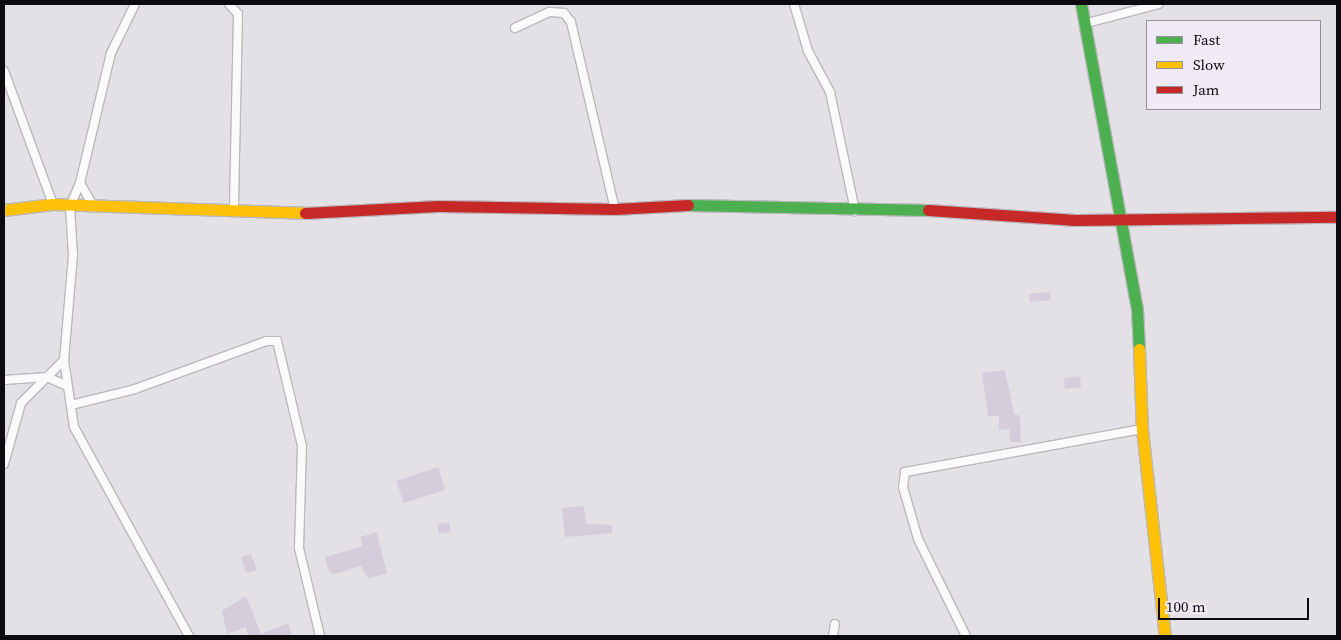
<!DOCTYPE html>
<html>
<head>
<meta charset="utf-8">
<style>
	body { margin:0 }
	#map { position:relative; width:1341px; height:640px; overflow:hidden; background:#e3e0e6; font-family:"Source Serif 4",serif }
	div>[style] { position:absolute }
	.building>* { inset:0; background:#d5ccdc }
	.roads { filter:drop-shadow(1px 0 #bab8bc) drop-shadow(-1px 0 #bab8bc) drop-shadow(0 1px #bab8bc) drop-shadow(0 -1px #bab8bc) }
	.street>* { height:8px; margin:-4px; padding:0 4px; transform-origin:4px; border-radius:4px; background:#fbfafb }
	.fast>* { height:11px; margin:-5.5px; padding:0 5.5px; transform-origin:5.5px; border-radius:5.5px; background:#4caf50 }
	.slow>* { height:11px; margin:-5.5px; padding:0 5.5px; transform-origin:5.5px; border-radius:5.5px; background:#ffc107 }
	.jam>* { height:11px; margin:-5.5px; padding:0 5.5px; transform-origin:5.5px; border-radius:5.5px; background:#c62828 }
	span { translate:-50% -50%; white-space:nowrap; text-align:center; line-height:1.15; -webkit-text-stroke:5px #f0eaf7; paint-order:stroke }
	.frame { position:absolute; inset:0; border:5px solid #0d0b0f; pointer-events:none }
	.legend { position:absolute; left:1146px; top:20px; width:175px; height:90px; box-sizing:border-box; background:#f0eaf7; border:1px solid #95919a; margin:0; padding:6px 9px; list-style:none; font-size:15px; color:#0d0b0f }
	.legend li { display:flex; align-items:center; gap:10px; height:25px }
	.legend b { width:25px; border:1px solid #95919a }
	.scale { position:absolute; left:1158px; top:598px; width:151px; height:22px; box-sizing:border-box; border:2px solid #0d0b0f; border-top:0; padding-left:6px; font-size:15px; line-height:18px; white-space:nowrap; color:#0d0b0f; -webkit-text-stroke:4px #f0eaf7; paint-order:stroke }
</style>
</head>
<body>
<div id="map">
	<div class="building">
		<div style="clip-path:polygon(1050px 292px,1051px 300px,1030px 302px,1029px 294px)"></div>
		<div style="clip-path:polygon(1005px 370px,1014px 414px,1020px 416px,1021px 442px,1010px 442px,1009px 429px,999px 430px,999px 416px,988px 416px,982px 373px)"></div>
		<div style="clip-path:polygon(1080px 376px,1081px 387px,1065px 389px,1064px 378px)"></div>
		<div style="clip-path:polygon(438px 467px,445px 490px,404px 503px,396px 481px)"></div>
		<div style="clip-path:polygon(584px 506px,586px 524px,612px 525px,612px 533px,565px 537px,562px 508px)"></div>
		<div style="clip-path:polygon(449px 522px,451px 532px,439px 534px,437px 524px)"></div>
		<div style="clip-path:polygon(377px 532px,387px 574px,368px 578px,361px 566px,332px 575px,328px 570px,325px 557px,363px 546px,360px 537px)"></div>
		<div style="clip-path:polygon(251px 554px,257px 570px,246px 573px,241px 557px)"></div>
		<div style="clip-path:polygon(246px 596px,261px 634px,288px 623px,292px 636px,248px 636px,246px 627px,227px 634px,222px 611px)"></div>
	</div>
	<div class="roads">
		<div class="street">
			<div style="left:135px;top:4px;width:55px;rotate:116.1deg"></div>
			<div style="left:111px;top:53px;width:134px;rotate:103.4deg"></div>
			<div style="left:80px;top:183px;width:26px;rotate:113deg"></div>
			<div style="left:70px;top:207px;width:48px;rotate:86.4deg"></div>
			<div style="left:73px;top:255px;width:105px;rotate:94.9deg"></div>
			<div style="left:64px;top:360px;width:68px;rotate:81.5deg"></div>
			<div style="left:74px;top:427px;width:239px;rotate:61.2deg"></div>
			<div style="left:229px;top:4px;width:13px;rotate:48deg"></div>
			<div style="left:238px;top:14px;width:195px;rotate:91.2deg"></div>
			<div style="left:794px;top:4px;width:49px;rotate:73.4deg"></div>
			<div style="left:808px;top:51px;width:47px;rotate:61.8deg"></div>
			<div style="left:830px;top:92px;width:122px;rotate:78.1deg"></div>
			<div style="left:1087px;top:23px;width:74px;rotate:-14.8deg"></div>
			<div style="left:515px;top:28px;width:38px;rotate:-25deg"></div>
			<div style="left:550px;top:12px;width:14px;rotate:4deg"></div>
			<div style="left:564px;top:13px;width:11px;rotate:52deg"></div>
			<div style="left:571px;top:22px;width:192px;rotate:76.8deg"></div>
			<div style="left:4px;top:71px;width:142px;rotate:69.8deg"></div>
			<div style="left:80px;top:183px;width:28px;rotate:60deg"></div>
			<div style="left:4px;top:380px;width:43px;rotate:-4deg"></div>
			<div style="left:47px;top:377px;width:22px;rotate:24deg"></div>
			<div style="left:71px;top:405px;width:66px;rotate:-14deg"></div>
			<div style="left:135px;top:389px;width:140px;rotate:-20.1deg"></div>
			<div style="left:266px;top:341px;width:11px"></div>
			<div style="left:277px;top:341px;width:108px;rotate:76.6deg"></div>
			<div style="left:302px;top:446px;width:102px;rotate:91.7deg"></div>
			<div style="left:299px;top:548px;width:90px;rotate:76.6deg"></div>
			<div style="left:4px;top:464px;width:63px;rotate:-74.4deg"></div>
			<div style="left:21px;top:403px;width:61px;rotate:-45deg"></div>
			<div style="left:833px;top:636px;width:12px;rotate:-81deg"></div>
			<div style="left:966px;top:636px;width:108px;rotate:-116.3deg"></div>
			<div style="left:918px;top:539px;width:54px;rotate:-106.1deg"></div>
			<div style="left:903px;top:487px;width:15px;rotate:-82deg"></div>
			<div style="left:905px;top:472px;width:241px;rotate:-10.3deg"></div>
		</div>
		<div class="fast">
			<div style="left:1081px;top:4px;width:310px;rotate:79.6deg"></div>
			<div style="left:1137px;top:309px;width:40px;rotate:87.1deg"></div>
			<div style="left:688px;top:205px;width:240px;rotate:1.2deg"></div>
		</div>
		<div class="slow">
			<div style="left:4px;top:210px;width:49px;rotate:-7deg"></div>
			<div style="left:53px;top:204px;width:252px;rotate:2deg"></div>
			<div style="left:1139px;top:349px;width:80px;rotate:87.9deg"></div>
			<div style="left:1142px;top:429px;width:208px;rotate:83.7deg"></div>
		</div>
		<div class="jam">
			<div style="left:928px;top:210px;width:148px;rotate:3.9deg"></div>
			<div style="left:1076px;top:220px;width:261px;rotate:-0.7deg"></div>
			<div style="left:305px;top:213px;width:133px;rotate:-3deg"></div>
			<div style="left:438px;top:206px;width:177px;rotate:1deg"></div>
			<div style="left:615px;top:209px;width:73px;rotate:-3.1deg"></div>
		</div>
	</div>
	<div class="frame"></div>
	<ul class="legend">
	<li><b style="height:6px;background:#4caf50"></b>Fast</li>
	<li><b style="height:6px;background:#ffc107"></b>Slow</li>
	<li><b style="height:6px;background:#c62828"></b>Jam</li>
	</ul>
	<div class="scale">100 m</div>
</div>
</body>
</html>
